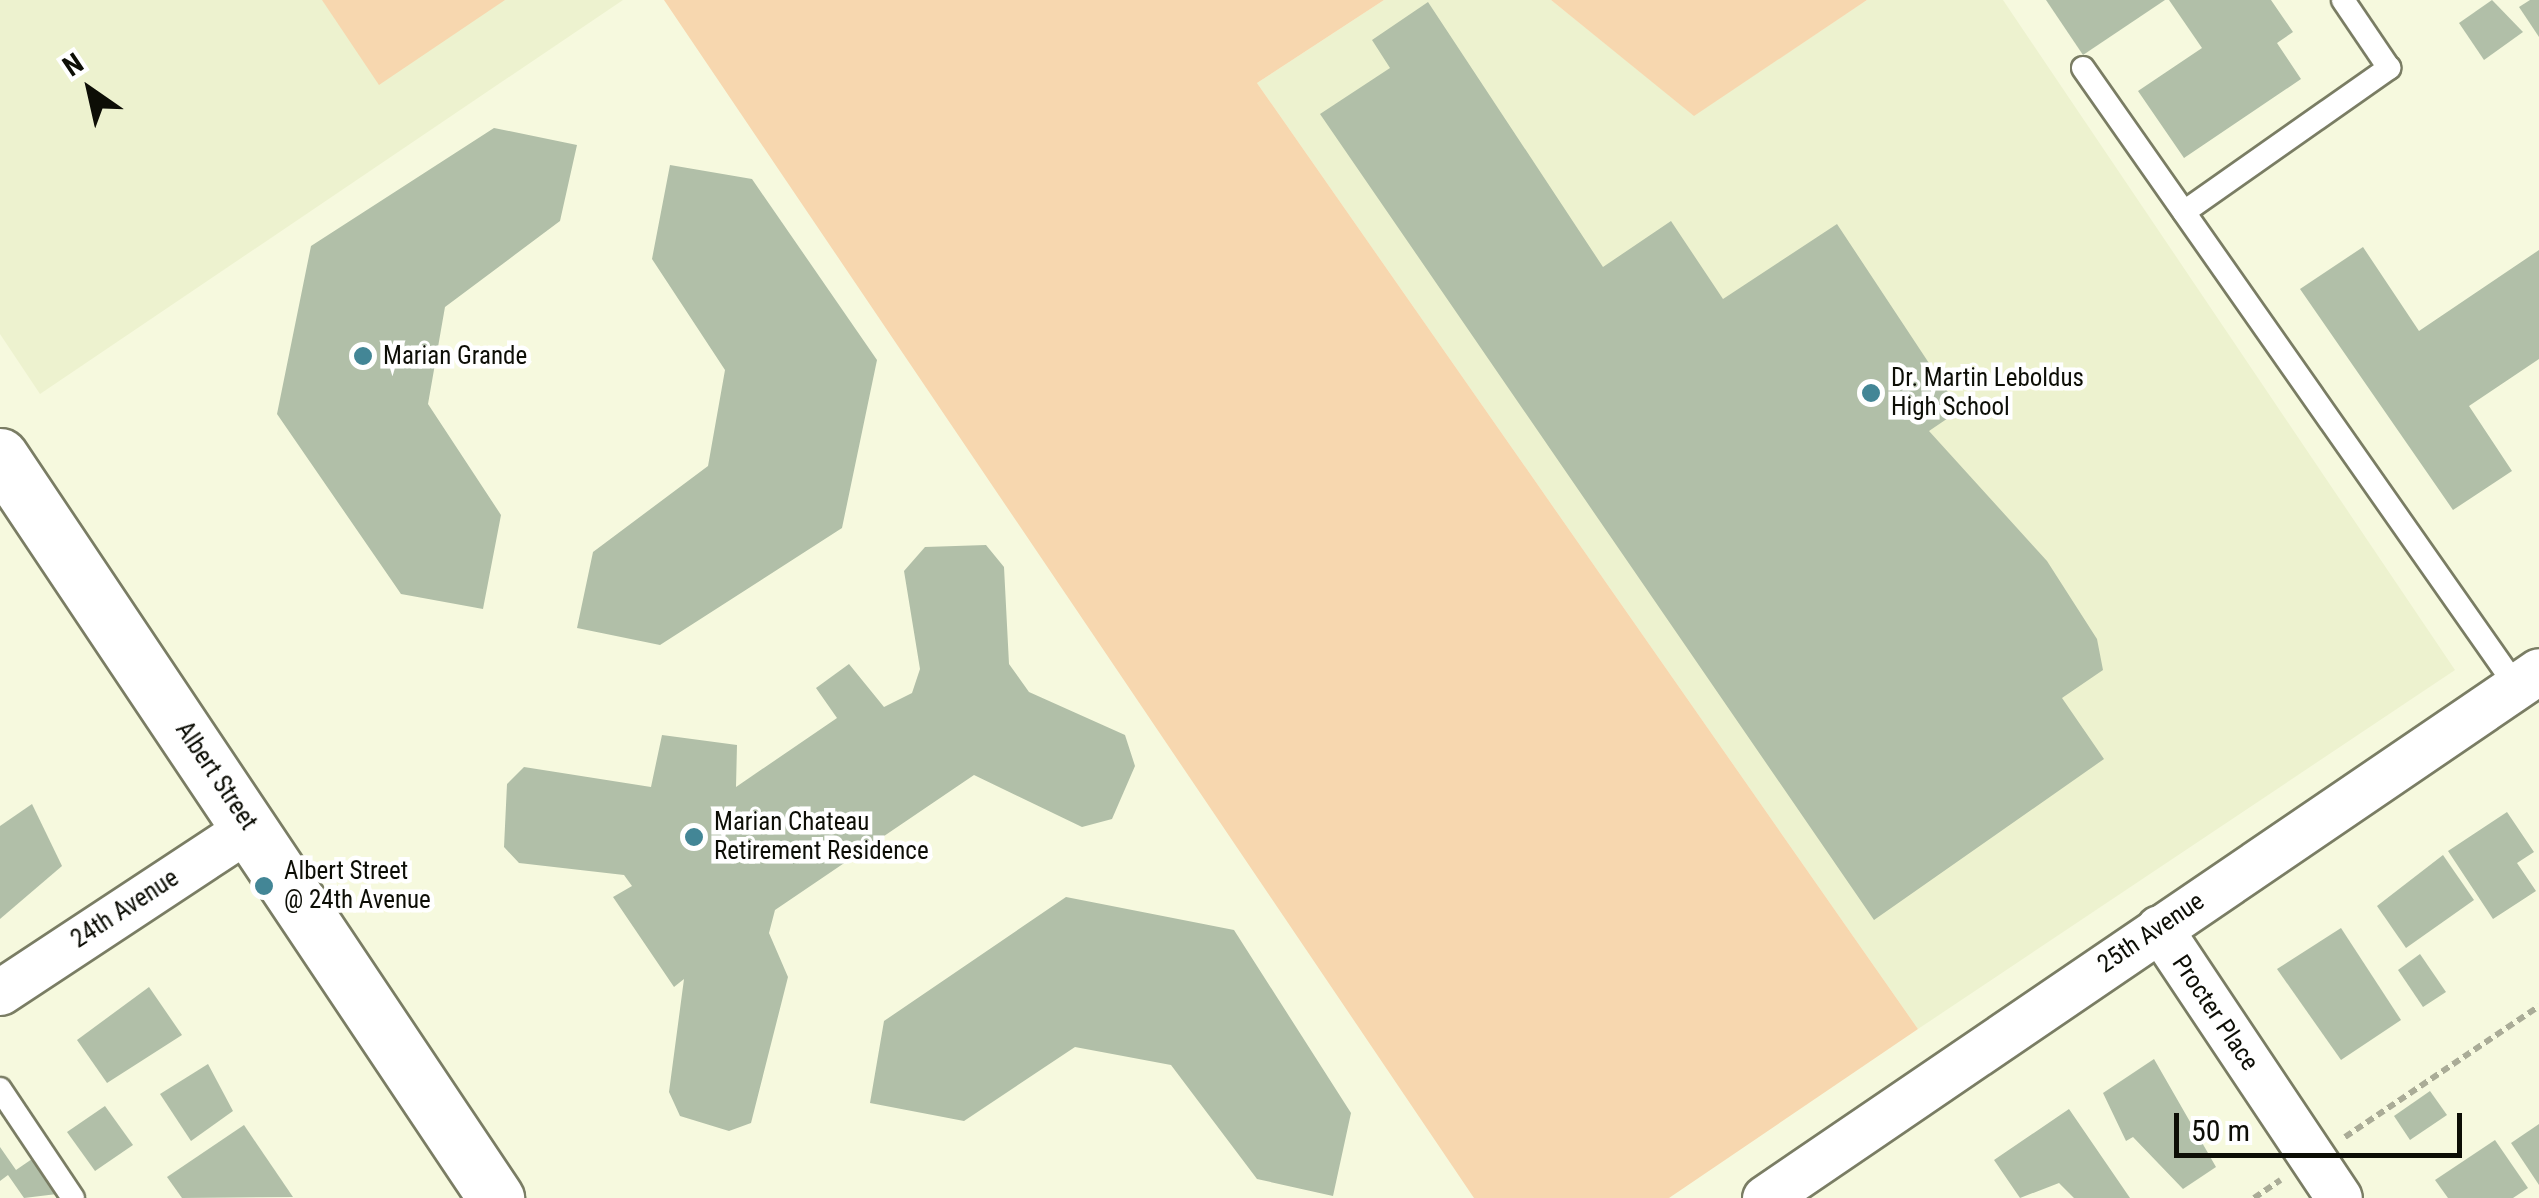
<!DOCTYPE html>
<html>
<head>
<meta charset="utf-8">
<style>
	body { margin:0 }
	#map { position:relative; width:2539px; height:1198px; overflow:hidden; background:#f6f9de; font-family:"Roboto Condensed",sans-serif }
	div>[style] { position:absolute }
	.built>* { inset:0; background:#edf2cf }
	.green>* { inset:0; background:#f7d7af }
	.building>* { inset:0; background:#b1bfa8 }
	.path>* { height:6px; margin-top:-3px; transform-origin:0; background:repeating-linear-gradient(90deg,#aaac97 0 8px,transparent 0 13px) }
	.roads { filter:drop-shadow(2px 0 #7a7d64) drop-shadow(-2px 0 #7a7d64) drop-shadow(0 2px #7a7d64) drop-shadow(0 -2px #7a7d64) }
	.service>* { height:22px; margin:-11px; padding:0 11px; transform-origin:11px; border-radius:11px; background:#fff }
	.minor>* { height:45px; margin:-22.5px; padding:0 22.5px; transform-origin:22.5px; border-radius:22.5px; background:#fff }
	.primary>* { height:55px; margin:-27.5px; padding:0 27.5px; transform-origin:27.5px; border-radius:27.5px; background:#fff }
	.dots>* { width:28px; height:28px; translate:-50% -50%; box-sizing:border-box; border:5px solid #fff; border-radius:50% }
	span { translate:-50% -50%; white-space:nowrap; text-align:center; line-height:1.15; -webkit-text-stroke:9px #fff; paint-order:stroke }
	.poi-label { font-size:25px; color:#0d0e06 }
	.left { translate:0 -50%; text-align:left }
	.street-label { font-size:25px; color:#0d0e06 }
	.north { position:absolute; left:40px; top:40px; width:100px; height:100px; -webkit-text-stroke:8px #fff; paint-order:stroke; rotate:326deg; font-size:28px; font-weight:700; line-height:40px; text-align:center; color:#0d0e06 }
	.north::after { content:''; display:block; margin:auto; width:35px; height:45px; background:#0d0e06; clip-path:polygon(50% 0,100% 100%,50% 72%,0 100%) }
	.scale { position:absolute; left:2174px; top:1113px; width:288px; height:45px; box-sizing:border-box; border:5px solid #0d0e06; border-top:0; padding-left:12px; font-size:30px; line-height:35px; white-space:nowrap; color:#0d0e06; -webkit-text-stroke:8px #fff; paint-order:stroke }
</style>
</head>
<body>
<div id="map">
	<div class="built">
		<div style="clip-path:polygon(0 0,623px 0,40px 394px,0 334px)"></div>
		<div style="clip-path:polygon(1384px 0,1551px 0,1694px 115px,1867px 0,2003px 0,2455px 670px,1918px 1029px,1257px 83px)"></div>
	</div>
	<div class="green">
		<div style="clip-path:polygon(322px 0,505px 0,379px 85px)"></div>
		<div style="clip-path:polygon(664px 0,1384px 0,1257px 83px,1918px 1029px,1669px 1198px,1474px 1198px)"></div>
		<div style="clip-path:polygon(1551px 0,1867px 0,1694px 116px)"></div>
	</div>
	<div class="building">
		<div style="clip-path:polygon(2046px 0,2165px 0,2083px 55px)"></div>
		<div style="clip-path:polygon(2169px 0,2271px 0,2293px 32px,2277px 43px,2301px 79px,2184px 158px,2138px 91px,2202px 48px)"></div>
		<div style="clip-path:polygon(2492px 0,2523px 32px,2484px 60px,2459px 23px)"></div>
		<div style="clip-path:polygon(2530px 0,2539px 0,2539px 37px,2519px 7px)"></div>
		<div style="clip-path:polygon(1428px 2px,1603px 267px,1671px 221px,1723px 299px,1837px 224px,1960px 410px,1929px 431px,2047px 561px,2097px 639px,2103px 670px,2062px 698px,2104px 759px,1874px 920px,1320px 114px,1390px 68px,1372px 40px)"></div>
		<div style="clip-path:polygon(494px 128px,577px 145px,560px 221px,445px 307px,428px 404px,501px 515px,483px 609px,401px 594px,277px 414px,311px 246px)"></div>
		<div style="clip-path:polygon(670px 165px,752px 179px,877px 360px,842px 528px,660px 645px,577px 628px,593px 552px,708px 466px,725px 370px,652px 259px)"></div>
		<div style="clip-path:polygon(2363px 247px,2419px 331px,2539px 250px,2539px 359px,2469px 406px,2512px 471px,2453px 510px,2300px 289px)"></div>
		<div style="clip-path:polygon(986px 545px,1004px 567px,1009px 664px,1029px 692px,1125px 735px,1135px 766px,1112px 819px,1082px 827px,974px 775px,775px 910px,769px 933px,788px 977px,751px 1123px,729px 1131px,680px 1116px,669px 1092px,684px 979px,674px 987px,613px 897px,632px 886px,624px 875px,519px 863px,504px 847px,507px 784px,524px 767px,651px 787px,662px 735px,737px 745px,736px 787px,837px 718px,816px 688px,849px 664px,884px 707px,912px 693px,920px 669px,904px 571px,925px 547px)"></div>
		<div style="clip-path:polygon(32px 804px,62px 866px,0 919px,0 826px)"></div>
		<div style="clip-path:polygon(2507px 812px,2534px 852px,2517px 863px,2536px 891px,2493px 919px,2448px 851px)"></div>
		<div style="clip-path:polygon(2443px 855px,2474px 900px,2406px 948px,2377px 906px)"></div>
		<div style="clip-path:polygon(1066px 897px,1234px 930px,1351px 1113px,1333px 1196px,1257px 1179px,1171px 1065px,1075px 1047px,964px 1121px,870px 1103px,884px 1021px)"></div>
		<div style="clip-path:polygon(2341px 928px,2401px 1020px,2341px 1060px,2277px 969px)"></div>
		<div style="clip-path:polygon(2420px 954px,2446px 992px,2423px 1007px,2398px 970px)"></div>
		<div style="clip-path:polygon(149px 987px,182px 1035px,107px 1083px,77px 1040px)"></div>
		<div style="clip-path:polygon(2154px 1059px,2216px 1167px,2183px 1189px,2133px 1137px,2126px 1141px,2103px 1093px)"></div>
		<div style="clip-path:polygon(208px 1064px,233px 1111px,191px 1141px,160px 1094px)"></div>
		<div style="clip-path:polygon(2430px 1091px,2447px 1115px,2410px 1140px,2394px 1116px)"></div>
		<div style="clip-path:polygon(105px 1106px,133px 1145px,95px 1171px,67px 1132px)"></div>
		<div style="clip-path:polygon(2069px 1109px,2130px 1198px,2074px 1198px,2059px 1183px,2020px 1198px,1994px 1160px)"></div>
		<div style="clip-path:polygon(2539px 1124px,2539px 1185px,2511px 1143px)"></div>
		<div style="clip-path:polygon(244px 1125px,293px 1197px,182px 1198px,167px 1177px)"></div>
		<div style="clip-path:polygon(2495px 1140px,2528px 1188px,2513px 1198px,2448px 1198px,2435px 1180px)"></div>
		<div style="clip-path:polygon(0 1147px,16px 1170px,32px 1159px,57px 1194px,24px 1198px,8px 1175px,0 1181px)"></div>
	</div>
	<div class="path">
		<div style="left:2345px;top:1137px;width:234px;rotate:-34deg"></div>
		<div style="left:2254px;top:1198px;width:32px;rotate:-34deg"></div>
	</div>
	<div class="roads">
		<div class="service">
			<div style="left:2083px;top:68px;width:755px;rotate:54.98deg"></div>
			<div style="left:2184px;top:212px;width:251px;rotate:-35.1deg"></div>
			<div style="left:2389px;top:68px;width:82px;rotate:-124.1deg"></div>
			<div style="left:0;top:1089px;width:131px;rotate:56.2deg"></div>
		</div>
		<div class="minor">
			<div style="left:2159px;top:928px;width:324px;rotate:56.3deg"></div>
			<div style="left:0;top:992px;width:300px;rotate:-33.4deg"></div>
			<div style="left:1765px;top:1198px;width:936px;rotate:-34.25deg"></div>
		</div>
		<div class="primary">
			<div style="left:0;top:456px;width:893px;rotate:56.24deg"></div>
		</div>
	</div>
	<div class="dots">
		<div style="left:363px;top:356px;background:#438696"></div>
		<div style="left:1871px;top:393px;background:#438696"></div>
		<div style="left:694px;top:837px;background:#438696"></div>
		<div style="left:264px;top:886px;background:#438696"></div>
	</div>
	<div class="poi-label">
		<span class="left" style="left:383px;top:356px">Marian Grande</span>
		<span class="left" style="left:1891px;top:393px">Dr. Martin Leboldus<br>High School</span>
		<span class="left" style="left:714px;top:837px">Marian Chateau<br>Retirement Residence</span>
		<span class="left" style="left:284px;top:886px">Albert Street<br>@ 24th Avenue</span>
	</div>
	<div class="street-label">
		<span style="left:216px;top:776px;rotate:56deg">Albert Street</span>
		<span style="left:125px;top:909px;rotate:-33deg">24th Avenue</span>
		<span style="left:2151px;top:933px;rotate:-34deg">25th Avenue</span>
		<span style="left:2215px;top:1013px;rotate:56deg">Procter Place</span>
	</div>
	<div class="north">N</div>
	<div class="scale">50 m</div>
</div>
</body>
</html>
